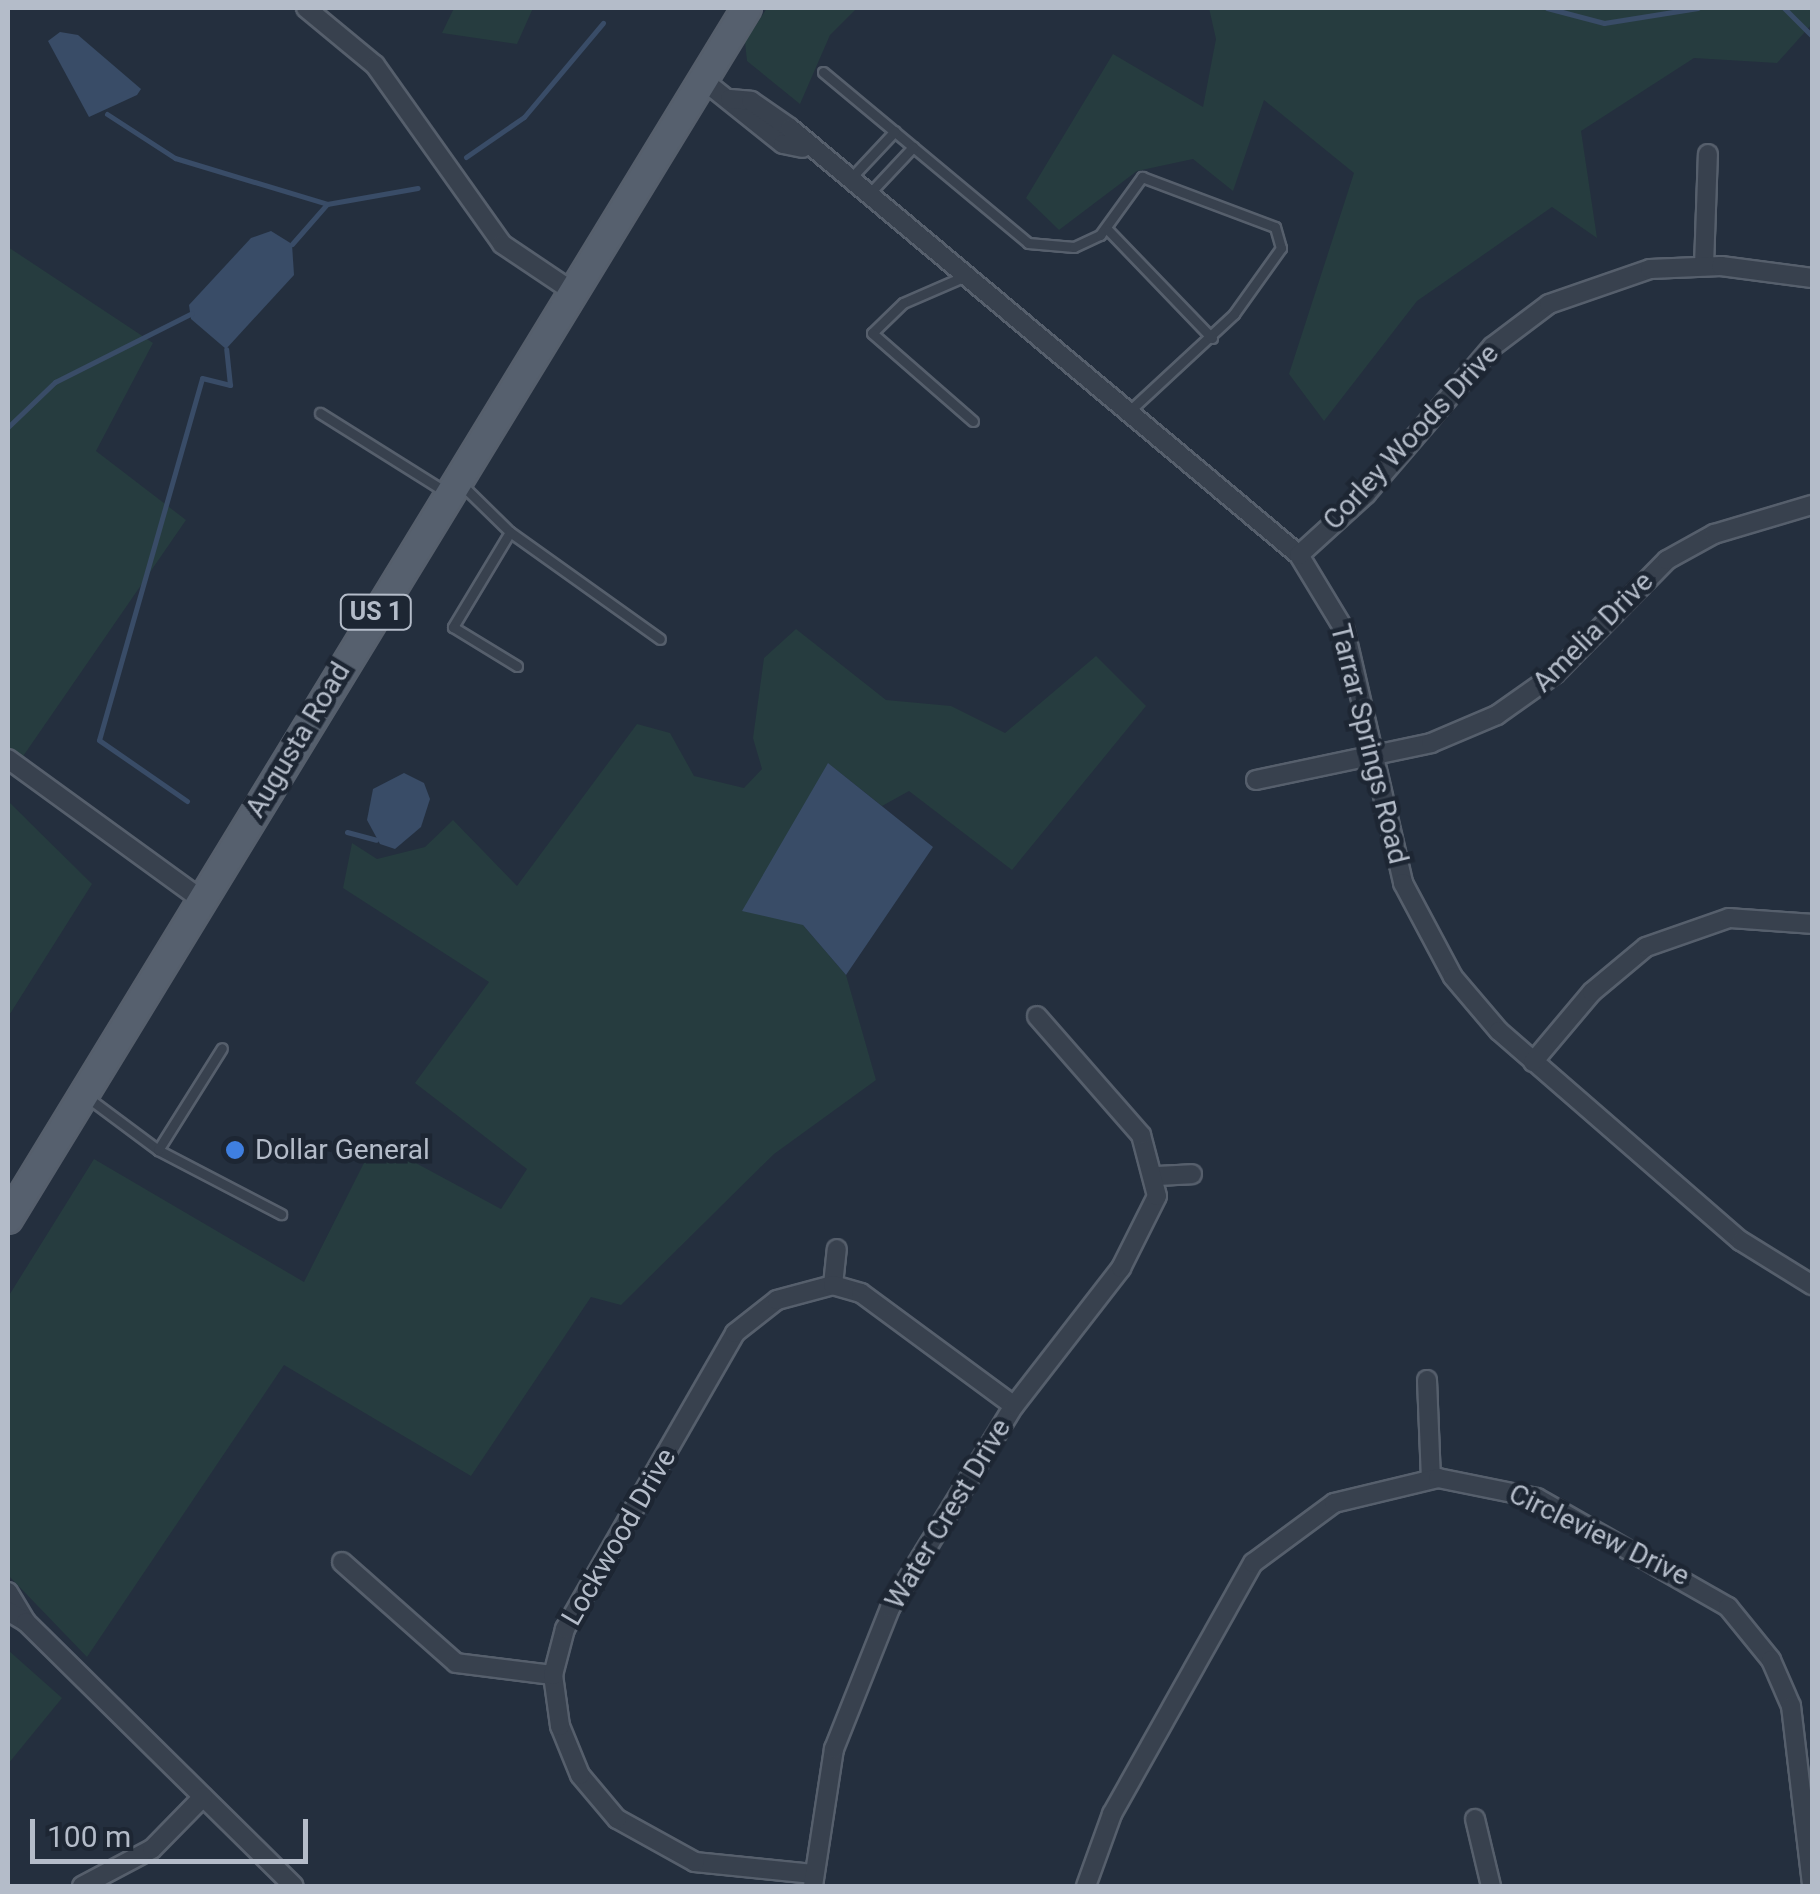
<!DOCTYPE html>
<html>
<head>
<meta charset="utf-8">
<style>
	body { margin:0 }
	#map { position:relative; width:1820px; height:1894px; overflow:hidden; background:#242f3e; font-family:Roboto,sans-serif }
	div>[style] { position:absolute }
	.green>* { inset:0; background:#263c3f }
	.water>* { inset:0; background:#394c67 }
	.stream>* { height:5px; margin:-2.5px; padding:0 2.5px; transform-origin:2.5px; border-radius:2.5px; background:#394c67 }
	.roads { filter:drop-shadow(2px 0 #565f6c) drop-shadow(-2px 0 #565f6c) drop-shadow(0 2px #565f6c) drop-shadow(0 -2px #565f6c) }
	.lane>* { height:9px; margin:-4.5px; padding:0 4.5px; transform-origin:4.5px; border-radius:4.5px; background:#38414e }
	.street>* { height:18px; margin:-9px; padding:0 9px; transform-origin:9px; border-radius:9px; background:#38414e }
	.primary>* { height:28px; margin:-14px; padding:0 14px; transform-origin:14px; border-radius:14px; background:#56606e }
	.dots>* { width:28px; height:28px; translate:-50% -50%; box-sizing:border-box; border:5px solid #1d2633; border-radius:50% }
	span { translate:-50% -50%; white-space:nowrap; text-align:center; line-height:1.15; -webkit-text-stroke:9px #1d2633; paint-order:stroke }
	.shield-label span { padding:2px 8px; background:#1d2633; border:2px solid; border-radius:8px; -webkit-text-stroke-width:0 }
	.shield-label { font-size:25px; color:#b4bcc9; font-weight:700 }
	.street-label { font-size:28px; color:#b4bcc9 }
	.poi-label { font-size:28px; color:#b4bcc9 }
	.left { translate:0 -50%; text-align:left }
	.frame { position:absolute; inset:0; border:10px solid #b4bcc9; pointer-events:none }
	.scale { position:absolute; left:30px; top:1819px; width:278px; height:45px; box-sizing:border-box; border:5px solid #b4bcc9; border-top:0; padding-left:12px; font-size:30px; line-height:35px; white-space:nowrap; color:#b4bcc9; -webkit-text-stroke:8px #1d2633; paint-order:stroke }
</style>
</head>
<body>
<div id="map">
	<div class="green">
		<div style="clip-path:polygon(454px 8px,533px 8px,517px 44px,442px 33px)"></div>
		<div style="clip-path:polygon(767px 8px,857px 8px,830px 35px,800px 104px,747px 61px,745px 42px)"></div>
		<div style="clip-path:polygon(1209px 8px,1812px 8px,1812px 24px,1777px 63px,1694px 58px,1581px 131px,1597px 238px,1552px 207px,1417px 301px,1324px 421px,1289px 374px,1354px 173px,1264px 100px,1233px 191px,1193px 159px,1137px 171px,1059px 230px,1026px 198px,1113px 54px,1203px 107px,1216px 39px)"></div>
		<div style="clip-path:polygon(8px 247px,153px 343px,96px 451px,186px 520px,17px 765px,8px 759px)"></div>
		<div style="clip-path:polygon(796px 629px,886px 700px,951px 706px,1005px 733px,1096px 656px,1146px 706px,1012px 870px,909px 791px,882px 806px,829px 764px,803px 925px,846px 975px,876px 1080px,774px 1154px,621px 1305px,591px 1297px,471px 1476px,284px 1365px,87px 1657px,8px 1575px,8px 1297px,94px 1159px,304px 1282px,375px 1141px,501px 1209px,527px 1169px,415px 1083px,489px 982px,343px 888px,352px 843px,377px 859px,425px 847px,453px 820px,517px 886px,637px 724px,670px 733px,694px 776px,744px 788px,762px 769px,753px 738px,764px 658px)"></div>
		<div style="clip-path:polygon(8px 801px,92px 884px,8px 1017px)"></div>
		<div style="clip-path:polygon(8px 1650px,62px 1698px,8px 1764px)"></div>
	</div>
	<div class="water">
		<div style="clip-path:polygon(60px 32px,78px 35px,141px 89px,137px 95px,89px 117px,48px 41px)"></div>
		<div style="clip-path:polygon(271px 231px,292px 244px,294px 275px,226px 349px,191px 319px,189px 305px,251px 238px)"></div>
		<div style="clip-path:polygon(828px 763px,933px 847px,846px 975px,803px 925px,742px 911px)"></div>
		<div style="clip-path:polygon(404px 773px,424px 783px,430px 799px,421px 827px,395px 849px,380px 844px,367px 820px,373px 789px)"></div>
	</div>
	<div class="stream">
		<div style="left:1547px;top:8px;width:59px;rotate:14.7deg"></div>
		<div style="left:1604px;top:23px;width:95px;rotate:-9.1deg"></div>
		<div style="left:1784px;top:8px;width:40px;rotate:45deg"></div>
		<div style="left:107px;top:114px;width:81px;rotate:32.9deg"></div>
		<div style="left:175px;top:158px;width:159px;rotate:16.8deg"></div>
		<div style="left:327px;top:204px;width:92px;rotate:-10deg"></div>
		<div style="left:466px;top:157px;width:70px;rotate:-34.6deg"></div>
		<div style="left:524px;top:117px;width:123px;rotate:-50deg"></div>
		<div style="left:292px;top:244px;width:53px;rotate:-48.8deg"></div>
		<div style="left:8px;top:427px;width:65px;rotate:-43.8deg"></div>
		<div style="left:55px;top:382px;width:153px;rotate:-26.7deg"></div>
		<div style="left:187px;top:801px;width:107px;rotate:-145.3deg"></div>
		<div style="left:99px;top:740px;width:376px;rotate:-74.1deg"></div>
		<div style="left:202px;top:378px;width:29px;rotate:14deg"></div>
		<div style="left:230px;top:385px;width:36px;rotate:-96deg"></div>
		<div style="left:347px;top:832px;width:30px;rotate:15deg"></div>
	</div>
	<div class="roads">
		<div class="lane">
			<div style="left:823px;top:72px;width:267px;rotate:39.8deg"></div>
			<div style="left:1028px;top:243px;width:46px;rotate:5deg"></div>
			<div style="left:1074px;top:247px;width:29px;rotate:-25deg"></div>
			<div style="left:1100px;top:235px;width:72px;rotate:-54.1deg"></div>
			<div style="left:1142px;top:177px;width:142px;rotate:20.6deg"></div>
			<div style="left:1275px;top:227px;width:22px;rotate:74deg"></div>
			<div style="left:1281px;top:248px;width:81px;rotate:125.5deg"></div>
			<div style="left:1234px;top:314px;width:144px;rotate:137.2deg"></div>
			<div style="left:849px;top:180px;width:67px;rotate:-46.8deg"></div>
			<div style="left:868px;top:195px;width:66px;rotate:-46.8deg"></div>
			<div style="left:1108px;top:230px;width:150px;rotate:46.1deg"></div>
			<div style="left:963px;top:277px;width:65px;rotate:156.6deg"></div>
			<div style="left:903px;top:303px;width:43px;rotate:135.9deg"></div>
			<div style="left:872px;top:333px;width:134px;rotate:41.1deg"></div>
			<div style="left:320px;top:413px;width:149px;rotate:32.1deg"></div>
			<div style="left:462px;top:485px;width:67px;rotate:44.4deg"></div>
			<div style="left:510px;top:532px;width:111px;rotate:121deg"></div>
			<div style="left:453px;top:627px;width:75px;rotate:31.4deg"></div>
			<div style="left:510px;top:532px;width:184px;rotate:35.5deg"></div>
			<div style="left:87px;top:1097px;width:89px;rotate:36.7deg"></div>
			<div style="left:158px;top:1150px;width:139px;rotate:27.5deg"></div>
			<div style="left:158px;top:1150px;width:120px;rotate:-57.9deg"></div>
		</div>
		<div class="street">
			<div style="left:306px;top:8px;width:89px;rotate:39.6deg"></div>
			<div style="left:375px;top:65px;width:219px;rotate:54.6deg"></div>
			<div style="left:502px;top:244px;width:84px;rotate:33.9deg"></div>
			<div style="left:703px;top:80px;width:102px;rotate:38.7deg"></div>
			<div style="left:783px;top:144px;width:20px;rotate:11deg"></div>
			<div style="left:730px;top:99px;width:21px;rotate:5deg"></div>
			<div style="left:751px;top:101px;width:47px;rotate:34.7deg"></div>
			<div style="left:790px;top:128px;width:664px;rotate:39.99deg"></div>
			<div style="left:1299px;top:555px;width:89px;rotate:58.8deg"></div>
			<div style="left:1345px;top:631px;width:259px;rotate:77deg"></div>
			<div style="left:1403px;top:883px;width:106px;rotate:62deg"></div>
			<div style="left:1453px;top:977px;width:71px;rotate:49.6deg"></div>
			<div style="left:1499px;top:1031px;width:320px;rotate:41deg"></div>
			<div style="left:1741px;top:1241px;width:84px;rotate:31.8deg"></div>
			<div style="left:1704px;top:266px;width:112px;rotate:-88deg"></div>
			<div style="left:1299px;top:555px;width:91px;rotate:-42.3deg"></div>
			<div style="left:1366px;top:494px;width:194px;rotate:-49.4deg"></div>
			<div style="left:1492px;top:347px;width:71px;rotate:-37deg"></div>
			<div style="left:1549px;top:304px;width:107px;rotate:-19.1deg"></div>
			<div style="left:1650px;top:269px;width:71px;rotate:-2.4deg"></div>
			<div style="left:1721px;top:266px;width:92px;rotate:7.5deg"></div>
			<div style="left:8px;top:759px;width:238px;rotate:36deg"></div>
			<div style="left:1256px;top:780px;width:179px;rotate:-11.9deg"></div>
			<div style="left:1431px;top:743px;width:72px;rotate:-23deg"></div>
			<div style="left:1497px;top:715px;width:71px;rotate:-35.3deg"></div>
			<div style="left:1555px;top:674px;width:160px;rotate:-45.5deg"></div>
			<div style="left:1667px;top:560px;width:54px;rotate:-29deg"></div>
			<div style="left:1714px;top:534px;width:102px;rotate:-16.5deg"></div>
			<div style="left:1533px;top:1062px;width:92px;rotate:-49.9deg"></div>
			<div style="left:1592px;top:992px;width:70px;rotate:-39.8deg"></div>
			<div style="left:1646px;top:947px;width:88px;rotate:-19.3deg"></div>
			<div style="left:1729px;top:918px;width:83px;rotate:4.1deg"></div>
			<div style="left:1157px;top:1176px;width:35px;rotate:-3deg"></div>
			<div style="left:833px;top:1285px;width:36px;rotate:-84deg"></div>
			<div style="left:1427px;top:1380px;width:98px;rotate:87.7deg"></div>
			<div style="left:342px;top:1562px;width:152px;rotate:41.5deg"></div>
			<div style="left:456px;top:1663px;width:98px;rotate:7.1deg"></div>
			<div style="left:8px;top:1592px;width:35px;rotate:59deg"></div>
			<div style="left:26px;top:1622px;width:21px;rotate:-149deg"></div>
			<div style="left:26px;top:1622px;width:376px;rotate:44.6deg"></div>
			<div style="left:1475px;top:1819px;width:69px;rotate:76.6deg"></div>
			<div style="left:813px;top:1874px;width:119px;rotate:-174.2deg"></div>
			<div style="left:695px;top:1862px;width:89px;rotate:-151.1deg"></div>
			<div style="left:617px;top:1819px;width:57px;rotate:-130.1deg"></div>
			<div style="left:580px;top:1775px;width:53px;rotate:-112.2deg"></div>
			<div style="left:560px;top:1726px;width:51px;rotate:-97.8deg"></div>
			<div style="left:553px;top:1675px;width:48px;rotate:-75.4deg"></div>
			<div style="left:565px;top:1629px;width:341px;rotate:-60.1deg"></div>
			<div style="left:735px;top:1333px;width:53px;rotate:-38.2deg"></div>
			<div style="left:777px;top:1300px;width:58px;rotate:-15deg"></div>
			<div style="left:833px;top:1285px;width:29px;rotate:16deg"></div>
			<div style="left:861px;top:1293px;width:190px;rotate:36.4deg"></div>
			<div style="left:82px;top:1886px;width:79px;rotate:-27.9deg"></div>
			<div style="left:152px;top:1849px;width:73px;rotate:-45.6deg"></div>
			<div style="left:813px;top:1886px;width:139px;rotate:-81.3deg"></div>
			<div style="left:834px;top:1749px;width:152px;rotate:-68.3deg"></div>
			<div style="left:890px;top:1608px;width:237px;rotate:-58.5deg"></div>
			<div style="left:1014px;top:1406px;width:175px;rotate:-52.2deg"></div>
			<div style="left:1121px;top:1268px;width:80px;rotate:-63.4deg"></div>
			<div style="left:1157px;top:1196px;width:63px;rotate:-104.7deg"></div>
			<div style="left:1141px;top:1135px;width:158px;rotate:-131.2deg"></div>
			<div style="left:1086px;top:1886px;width:77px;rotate:-70.1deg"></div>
			<div style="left:1112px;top:1814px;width:288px;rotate:-60.7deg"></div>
			<div style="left:1253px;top:1563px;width:101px;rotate:-36.5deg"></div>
			<div style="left:1334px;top:1503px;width:107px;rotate:-13.5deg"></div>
			<div style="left:1438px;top:1478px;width:101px;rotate:11.4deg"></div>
			<div style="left:1537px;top:1498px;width:220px;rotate:29.7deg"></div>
			<div style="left:1728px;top:1607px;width:68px;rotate:50.9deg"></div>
			<div style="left:1771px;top:1660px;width:50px;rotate:66.5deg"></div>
			<div style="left:1791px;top:1706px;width:179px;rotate:83.3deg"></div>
		</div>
		<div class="primary">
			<div style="left:8px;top:1219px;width:1419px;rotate:-58.61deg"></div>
		</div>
	</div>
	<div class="dots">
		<div style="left:235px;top:1150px;background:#3f7fe0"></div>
	</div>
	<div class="shield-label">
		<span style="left:376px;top:612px">US 1</span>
	</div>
	<div class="street-label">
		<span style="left:1411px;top:437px;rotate:-47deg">Corley Woods Drive</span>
		<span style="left:1593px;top:632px;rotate:-45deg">Amelia Drive</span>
		<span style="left:298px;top:740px;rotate:-59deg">Augusta Road</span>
		<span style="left:1369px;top:744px;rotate:76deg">Tarrar Springs Road</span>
		<span style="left:948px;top:1514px;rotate:-59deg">Water Crest Drive</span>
		<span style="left:1599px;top:1535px;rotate:26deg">Circleview Drive</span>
		<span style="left:619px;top:1537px;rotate:-60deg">Lockwood Drive</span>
	</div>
	<div class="poi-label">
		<span class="left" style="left:255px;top:1150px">Dollar General</span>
	</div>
	<div class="frame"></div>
	<div class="scale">100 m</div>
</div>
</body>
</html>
